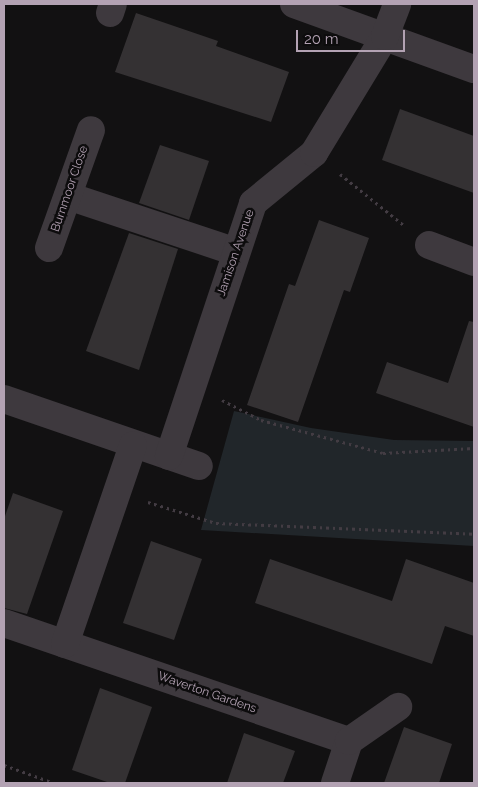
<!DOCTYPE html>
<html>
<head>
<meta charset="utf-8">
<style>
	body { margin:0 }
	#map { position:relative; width:478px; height:787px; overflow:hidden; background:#121112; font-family:Raleway,sans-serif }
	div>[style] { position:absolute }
	.green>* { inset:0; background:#21262a }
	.building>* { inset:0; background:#343133 }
	.path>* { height:3px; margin-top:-1.5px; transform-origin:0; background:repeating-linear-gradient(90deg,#433c43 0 2.5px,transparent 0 6.5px) }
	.minor>* { height:28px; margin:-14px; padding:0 14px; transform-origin:14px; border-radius:14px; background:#3e393e }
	span { translate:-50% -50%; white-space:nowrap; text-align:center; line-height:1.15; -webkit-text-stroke:5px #0d0c0d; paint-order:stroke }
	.street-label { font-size:12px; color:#b3a2b3 }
	.frame { position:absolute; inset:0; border:5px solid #b3a2b3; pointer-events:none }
	.scale { position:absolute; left:296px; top:30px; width:109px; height:22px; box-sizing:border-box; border:2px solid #b3a2b3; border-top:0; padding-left:6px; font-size:15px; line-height:18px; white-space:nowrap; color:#b3a2b3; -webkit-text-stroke:4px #0d0c0d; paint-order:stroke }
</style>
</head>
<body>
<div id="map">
	<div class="green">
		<div style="clip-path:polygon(234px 411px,311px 428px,394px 440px,474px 441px,474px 546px,201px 530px)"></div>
	</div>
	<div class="building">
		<div style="clip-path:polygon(136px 13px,218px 41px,216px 46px,289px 72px,271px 122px,115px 72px)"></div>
		<div style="clip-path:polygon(400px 109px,474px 136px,474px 193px,382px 160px)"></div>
		<div style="clip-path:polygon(160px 145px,209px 161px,189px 220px,139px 203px)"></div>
		<div style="clip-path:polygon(319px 220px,369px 238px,350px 292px,344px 290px,298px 422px,247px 405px,289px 284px,295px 286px)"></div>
		<div style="clip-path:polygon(129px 233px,178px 249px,139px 370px,86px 351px)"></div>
		<div style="clip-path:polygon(469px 321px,474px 322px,474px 427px,376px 393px,387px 362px,448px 383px)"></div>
		<div style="clip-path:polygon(13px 493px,63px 511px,27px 614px,4px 608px,4px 519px)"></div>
		<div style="clip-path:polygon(151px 541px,202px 559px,174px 640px,123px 623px)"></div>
		<div style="clip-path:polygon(270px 559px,392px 601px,406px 559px,474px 583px,474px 636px,445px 626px,432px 664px,255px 603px)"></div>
		<div style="clip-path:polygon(100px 688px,152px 707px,125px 783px,110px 783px,72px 770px)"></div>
		<div style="clip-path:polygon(404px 727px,452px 744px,439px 783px,384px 783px)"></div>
		<div style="clip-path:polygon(244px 733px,295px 751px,283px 783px,227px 783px)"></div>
	</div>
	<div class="path">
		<div style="left:340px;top:174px;width:83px;rotate:38.7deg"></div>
		<div style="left:222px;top:400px;width:44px;rotate:27.1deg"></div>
		<div style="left:261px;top:420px;width:126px;rotate:15.1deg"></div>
		<div style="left:383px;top:453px;width:91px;rotate:-3.1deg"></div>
		<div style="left:148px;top:502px;width:71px;rotate:17.2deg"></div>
		<div style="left:216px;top:523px;width:258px;rotate:2.4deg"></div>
		<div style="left:4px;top:765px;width:53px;rotate:19.8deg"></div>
	</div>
	<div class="minor">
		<div style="left:294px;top:4px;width:191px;rotate:19.9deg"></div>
		<div style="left:110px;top:13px;width:9px;rotate:-72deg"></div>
		<div style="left:68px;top:196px;width:177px;rotate:18.4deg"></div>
		<div style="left:429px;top:245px;width:48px;rotate:20.7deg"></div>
		<div style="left:49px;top:248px;width:125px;rotate:-70.4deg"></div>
		<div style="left:4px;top:399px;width:206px;rotate:19deg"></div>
		<div style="left:169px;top:456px;width:267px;rotate:-71.6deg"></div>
		<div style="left:253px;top:203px;width:79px;rotate:-39.3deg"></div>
		<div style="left:314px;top:153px;width:137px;rotate:-58.7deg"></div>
		<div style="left:385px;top:36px;width:34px;rotate:-69deg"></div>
		<div style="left:4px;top:623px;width:365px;rotate:18.9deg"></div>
		<div style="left:65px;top:644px;width:210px;rotate:-71.1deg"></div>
		<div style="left:335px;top:783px;width:44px;rotate:-71.6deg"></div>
		<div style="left:349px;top:741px;width:60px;rotate:-34.8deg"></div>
	</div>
	<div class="street-label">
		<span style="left:70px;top:189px;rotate:-71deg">Burnmoor Close</span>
		<span style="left:236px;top:253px;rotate:-71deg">Jamison Avenue</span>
		<span style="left:207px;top:693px;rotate:19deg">Waverton Gardens</span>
	</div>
	<div class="frame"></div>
	<div class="scale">20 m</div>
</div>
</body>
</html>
